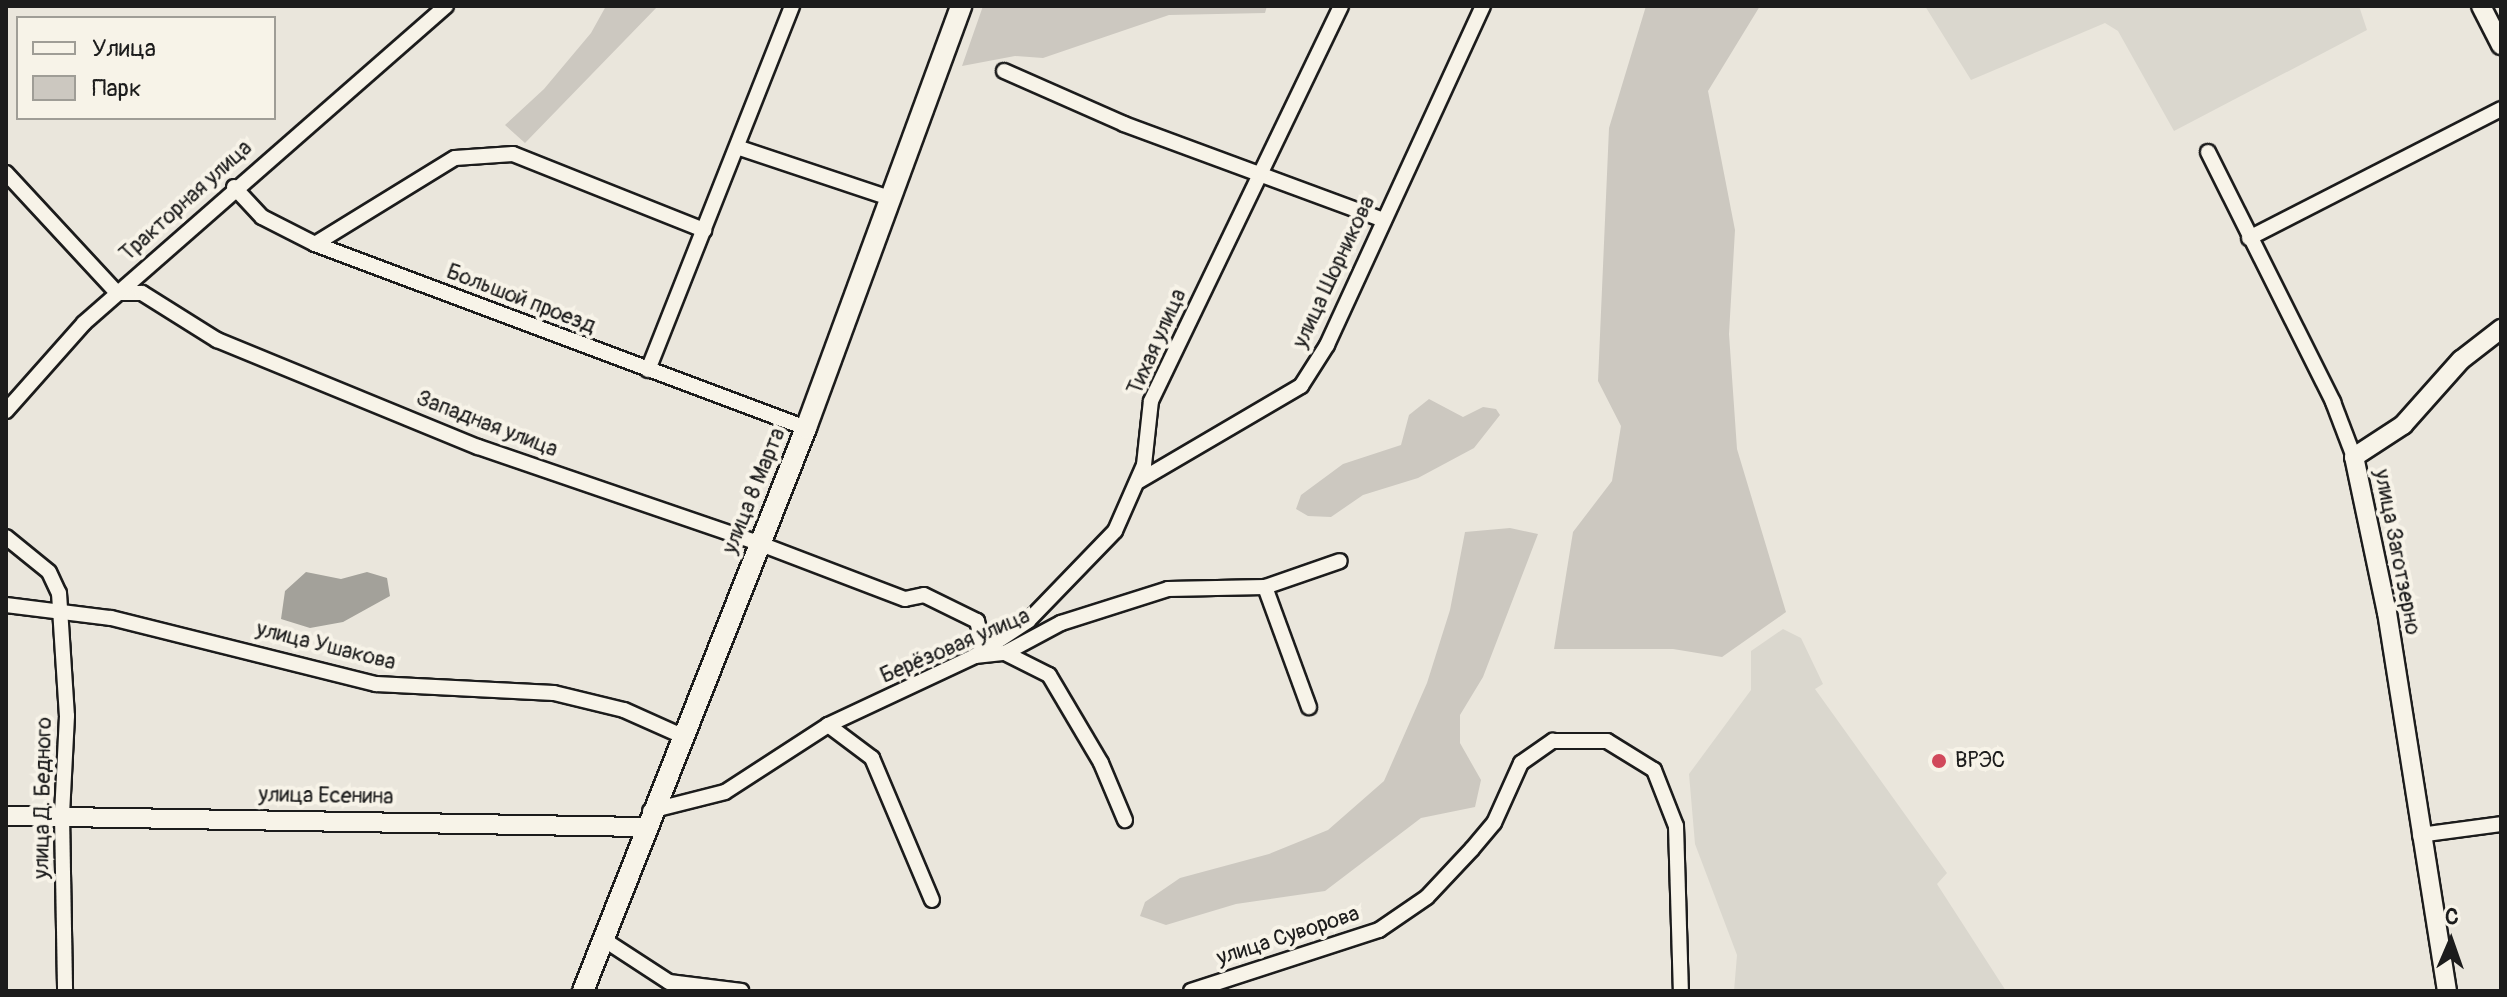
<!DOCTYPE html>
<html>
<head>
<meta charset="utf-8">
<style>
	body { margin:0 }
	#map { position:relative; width:2507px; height:997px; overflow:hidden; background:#eae6dc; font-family:Pangolin,sans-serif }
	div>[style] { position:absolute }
	.built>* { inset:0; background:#dad7ce }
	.green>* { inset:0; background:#ccc8c0 }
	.water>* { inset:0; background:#a3a19a }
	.roads { filter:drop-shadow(2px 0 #1c1c1c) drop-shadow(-2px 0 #1c1c1c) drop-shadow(0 2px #1c1c1c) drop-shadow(0 -2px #1c1c1c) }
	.minor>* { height:14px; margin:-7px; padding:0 7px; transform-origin:7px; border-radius:7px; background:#f7f3e8 }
	.tertiary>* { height:18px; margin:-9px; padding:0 9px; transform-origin:9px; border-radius:9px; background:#f7f3e8 }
	.secondary>* { height:20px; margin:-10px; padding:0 10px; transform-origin:10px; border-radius:10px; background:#f7f3e8 }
	.dots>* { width:22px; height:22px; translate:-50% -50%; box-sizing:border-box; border:4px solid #f7f3e8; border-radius:50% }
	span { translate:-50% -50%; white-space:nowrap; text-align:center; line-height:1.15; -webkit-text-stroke:8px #f7f3e8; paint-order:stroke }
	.street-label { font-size:22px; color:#1c1c1c }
	.poi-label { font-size:22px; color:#1c1c1c }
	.left { translate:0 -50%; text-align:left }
	.frame { position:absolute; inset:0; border:8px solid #1c1c1c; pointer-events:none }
	.legend { position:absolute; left:16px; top:16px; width:260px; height:104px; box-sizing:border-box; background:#f7f3e8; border:2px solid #9f9d96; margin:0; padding:10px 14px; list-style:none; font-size:24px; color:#1c1c1c }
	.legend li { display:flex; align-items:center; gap:16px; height:40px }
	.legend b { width:40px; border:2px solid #9f9d96 }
	.north { position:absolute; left:2411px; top:901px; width:80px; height:80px; -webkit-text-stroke:6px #f7f3e8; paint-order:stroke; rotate:2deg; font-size:22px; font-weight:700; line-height:32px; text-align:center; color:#1c1c1c }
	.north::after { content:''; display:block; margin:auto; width:28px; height:36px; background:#1c1c1c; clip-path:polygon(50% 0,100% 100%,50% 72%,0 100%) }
</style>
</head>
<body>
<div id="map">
	<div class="built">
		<div style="clip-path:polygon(1925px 6px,2359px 6px,2367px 30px,2174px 131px,2118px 31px,2105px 23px,1971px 80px)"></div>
		<div style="clip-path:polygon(1783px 629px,1801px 638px,1823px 684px,1815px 689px,1947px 873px,1937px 884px,2006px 991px,1734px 991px,1737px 955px,1695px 844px,1689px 774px,1751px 690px,1751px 651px)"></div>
	</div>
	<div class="green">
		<div style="clip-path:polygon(606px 6px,658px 6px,525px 143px,505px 125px,544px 89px,591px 33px)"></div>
		<div style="clip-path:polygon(983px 6px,1267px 6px,1265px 13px,1169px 15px,1043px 58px,1015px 56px,962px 66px)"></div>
		<div style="clip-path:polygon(1646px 6px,1760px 6px,1708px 91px,1735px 230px,1729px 334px,1737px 449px,1786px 612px,1722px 657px,1673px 649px,1554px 649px,1573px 532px,1612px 481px,1621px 426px,1598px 381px,1609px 128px)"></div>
		<div style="clip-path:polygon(1429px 399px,1463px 417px,1483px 407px,1496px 409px,1500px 415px,1474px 448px,1418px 478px,1363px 495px,1331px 517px,1308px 516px,1296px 509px,1301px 495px,1343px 464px,1401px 445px,1409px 415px)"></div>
		<div style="clip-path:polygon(1510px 528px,1538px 534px,1483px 677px,1460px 715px,1460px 743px,1481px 780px,1475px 807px,1421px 818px,1325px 891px,1236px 904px,1166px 925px,1140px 916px,1145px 902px,1180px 878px,1269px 854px,1328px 830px,1384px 781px,1427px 683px,1450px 610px,1465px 532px)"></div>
	</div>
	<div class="water">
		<div style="clip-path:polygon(306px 572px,341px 579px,367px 572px,387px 578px,390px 596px,343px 622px,310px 628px,281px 619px,285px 591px)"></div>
	</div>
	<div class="roads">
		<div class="minor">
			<div style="left:1004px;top:71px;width:131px;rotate:23.8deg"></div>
			<div style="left:1124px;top:124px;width:277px;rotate:20.3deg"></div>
			<div style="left:737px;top:147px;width:163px;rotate:18.5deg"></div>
			<div style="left:2208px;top:152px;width:280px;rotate:63.4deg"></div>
			<div style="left:2333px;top:402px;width:59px;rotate:69.1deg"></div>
			<div style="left:6px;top:173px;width:163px;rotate:47.2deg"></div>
			<div style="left:117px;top:293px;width:25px"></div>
			<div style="left:142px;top:293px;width:89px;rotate:32.1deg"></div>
			<div style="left:217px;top:340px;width:282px;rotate:22.3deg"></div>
			<div style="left:478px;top:447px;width:296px;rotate:18.9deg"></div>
			<div style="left:758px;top:543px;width:157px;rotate:20.9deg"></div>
			<div style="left:905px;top:599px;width:19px;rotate:-12deg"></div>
			<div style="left:924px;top:595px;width:59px;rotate:26.1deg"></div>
			<div style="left:977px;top:621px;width:30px;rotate:76deg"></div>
			<div style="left:234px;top:187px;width:41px;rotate:47deg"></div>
			<div style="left:262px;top:217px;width:59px;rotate:27deg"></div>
			<div style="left:315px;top:244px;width:524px;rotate:20.54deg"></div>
			<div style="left:2249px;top:238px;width:283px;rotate:-27.1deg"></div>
			<div style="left:315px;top:244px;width:164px;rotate:-31.6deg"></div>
			<div style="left:455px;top:158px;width:58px;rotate:-3.9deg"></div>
			<div style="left:513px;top:154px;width:206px;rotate:21.7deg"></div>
			<div style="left:648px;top:370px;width:391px;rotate:-68.4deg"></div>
			<div style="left:6px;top:411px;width:118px;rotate:-48.4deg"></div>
			<div style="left:84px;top:323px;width:481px;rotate:-41.2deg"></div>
			<div style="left:1139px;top:481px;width:188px;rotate:-30.4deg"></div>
			<div style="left:1301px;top:386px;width:49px;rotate:-57.6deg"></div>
			<div style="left:1327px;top:345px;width:373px;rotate:-65.3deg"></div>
			<div style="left:6px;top:537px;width:55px;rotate:39.1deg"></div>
			<div style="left:49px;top:572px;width:23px;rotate:65deg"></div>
			<div style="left:59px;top:593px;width:123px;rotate:86.3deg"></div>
			<div style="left:67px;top:716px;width:99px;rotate:92.9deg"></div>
			<div style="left:62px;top:815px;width:176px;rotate:89deg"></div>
			<div style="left:1265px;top:587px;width:128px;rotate:69.9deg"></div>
			<div style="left:6px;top:605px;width:106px;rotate:7.1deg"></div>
			<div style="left:111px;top:618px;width:273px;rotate:14deg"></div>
			<div style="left:376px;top:684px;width:178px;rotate:2.9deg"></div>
			<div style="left:554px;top:693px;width:72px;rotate:13.7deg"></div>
			<div style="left:624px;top:710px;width:61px;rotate:24.1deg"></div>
			<div style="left:1005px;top:653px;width:49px;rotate:26.6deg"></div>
			<div style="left:1049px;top:675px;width:102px;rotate:59.4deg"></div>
			<div style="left:1101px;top:763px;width:62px;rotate:67.2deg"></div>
			<div style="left:975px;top:656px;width:64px;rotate:-33.4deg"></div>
			<div style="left:1028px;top:621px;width:125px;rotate:-46deg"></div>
			<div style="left:1115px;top:531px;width:72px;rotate:-66.3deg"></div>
			<div style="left:1144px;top:465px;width:64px;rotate:-83.8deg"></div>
			<div style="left:1151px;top:401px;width:438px;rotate:-64.3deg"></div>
			<div style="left:828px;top:725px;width:55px;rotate:36.9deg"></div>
			<div style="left:872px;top:758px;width:154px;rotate:67.1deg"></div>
			<div style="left:650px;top:811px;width:77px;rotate:-14.2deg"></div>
			<div style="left:725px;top:792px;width:123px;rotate:-33deg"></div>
			<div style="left:828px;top:725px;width:162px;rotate:-25.1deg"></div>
			<div style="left:975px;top:656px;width:30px;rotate:-6deg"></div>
			<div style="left:1005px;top:653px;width:64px;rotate:-28.2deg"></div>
			<div style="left:1061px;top:623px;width:112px;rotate:-17.6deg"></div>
			<div style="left:1168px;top:589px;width:97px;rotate:-1.2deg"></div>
			<div style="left:1265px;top:587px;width:79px;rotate:-19.1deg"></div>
			<div style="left:2420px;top:835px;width:82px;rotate:-7.7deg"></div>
			<div style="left:603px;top:939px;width:79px;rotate:33.1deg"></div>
			<div style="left:669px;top:982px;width:73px;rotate:7.1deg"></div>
			<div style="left:1191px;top:991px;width:198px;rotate:-18deg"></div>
			<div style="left:1379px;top:930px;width:58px;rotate:-34.5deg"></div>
			<div style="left:1427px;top:897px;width:66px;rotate:-46.8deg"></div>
			<div style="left:1472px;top:849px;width:34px;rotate:-50deg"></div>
			<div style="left:1494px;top:823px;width:66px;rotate:-65.8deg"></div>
			<div style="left:1521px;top:763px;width:39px;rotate:-35deg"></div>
			<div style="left:1553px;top:741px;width:54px"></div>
			<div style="left:1607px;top:741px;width:55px;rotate:31.7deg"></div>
			<div style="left:1654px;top:770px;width:60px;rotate:68.6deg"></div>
			<div style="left:1676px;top:826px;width:165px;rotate:88.3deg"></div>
		</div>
		<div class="tertiary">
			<div style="left:2481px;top:6px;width:44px;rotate:62.9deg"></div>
			<div style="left:6px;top:816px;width:638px;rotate:0.99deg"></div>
			<div style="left:2447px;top:991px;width:383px;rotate:-99deg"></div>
			<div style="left:2387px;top:613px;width:159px;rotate:-101.9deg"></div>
			<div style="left:2354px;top:457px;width:59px;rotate:-33.1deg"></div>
			<div style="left:2403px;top:425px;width:87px;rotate:-48.3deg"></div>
			<div style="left:2461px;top:360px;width:51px;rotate:-37.8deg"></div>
		</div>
		<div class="secondary">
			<div style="left:583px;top:991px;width:606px;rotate:-68.39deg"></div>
			<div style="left:806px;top:428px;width:450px;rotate:-69.8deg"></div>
		</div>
	</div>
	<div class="dots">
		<div style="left:1939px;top:761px;background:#d1495b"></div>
	</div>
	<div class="street-label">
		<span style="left:186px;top:201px;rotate:-42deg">Тракторная улица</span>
		<span style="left:1334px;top:272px;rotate:-65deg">улица Шорникова</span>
		<span style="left:521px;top:299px;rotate:21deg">Большой проезд</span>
		<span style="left:1157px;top:342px;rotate:-66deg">Тихая улица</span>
		<span style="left:487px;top:424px;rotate:21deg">Западная улица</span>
		<span style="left:754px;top:491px;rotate:-68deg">улица 8 Марта</span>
		<span style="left:2397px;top:552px;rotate:79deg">улица Заготзерно</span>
		<span style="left:326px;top:646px;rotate:14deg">улица Ушакова</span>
		<span style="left:955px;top:646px;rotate:-23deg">Берёзовая улица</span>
		<span style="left:326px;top:796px;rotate:1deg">улица Есенина</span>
		<span style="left:43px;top:798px;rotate:-89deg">улица Д. Бедного</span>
		<span style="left:1288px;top:936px;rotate:-18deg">улица Суворова</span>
	</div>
	<div class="poi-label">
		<span class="left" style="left:1955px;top:761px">ВРЭС</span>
	</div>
	<div class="frame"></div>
	<ul class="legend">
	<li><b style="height:10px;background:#f7f3e8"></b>Улица</li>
	<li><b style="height:22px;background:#ccc8c0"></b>Парк</li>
	</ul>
	<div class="north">С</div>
</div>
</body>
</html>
